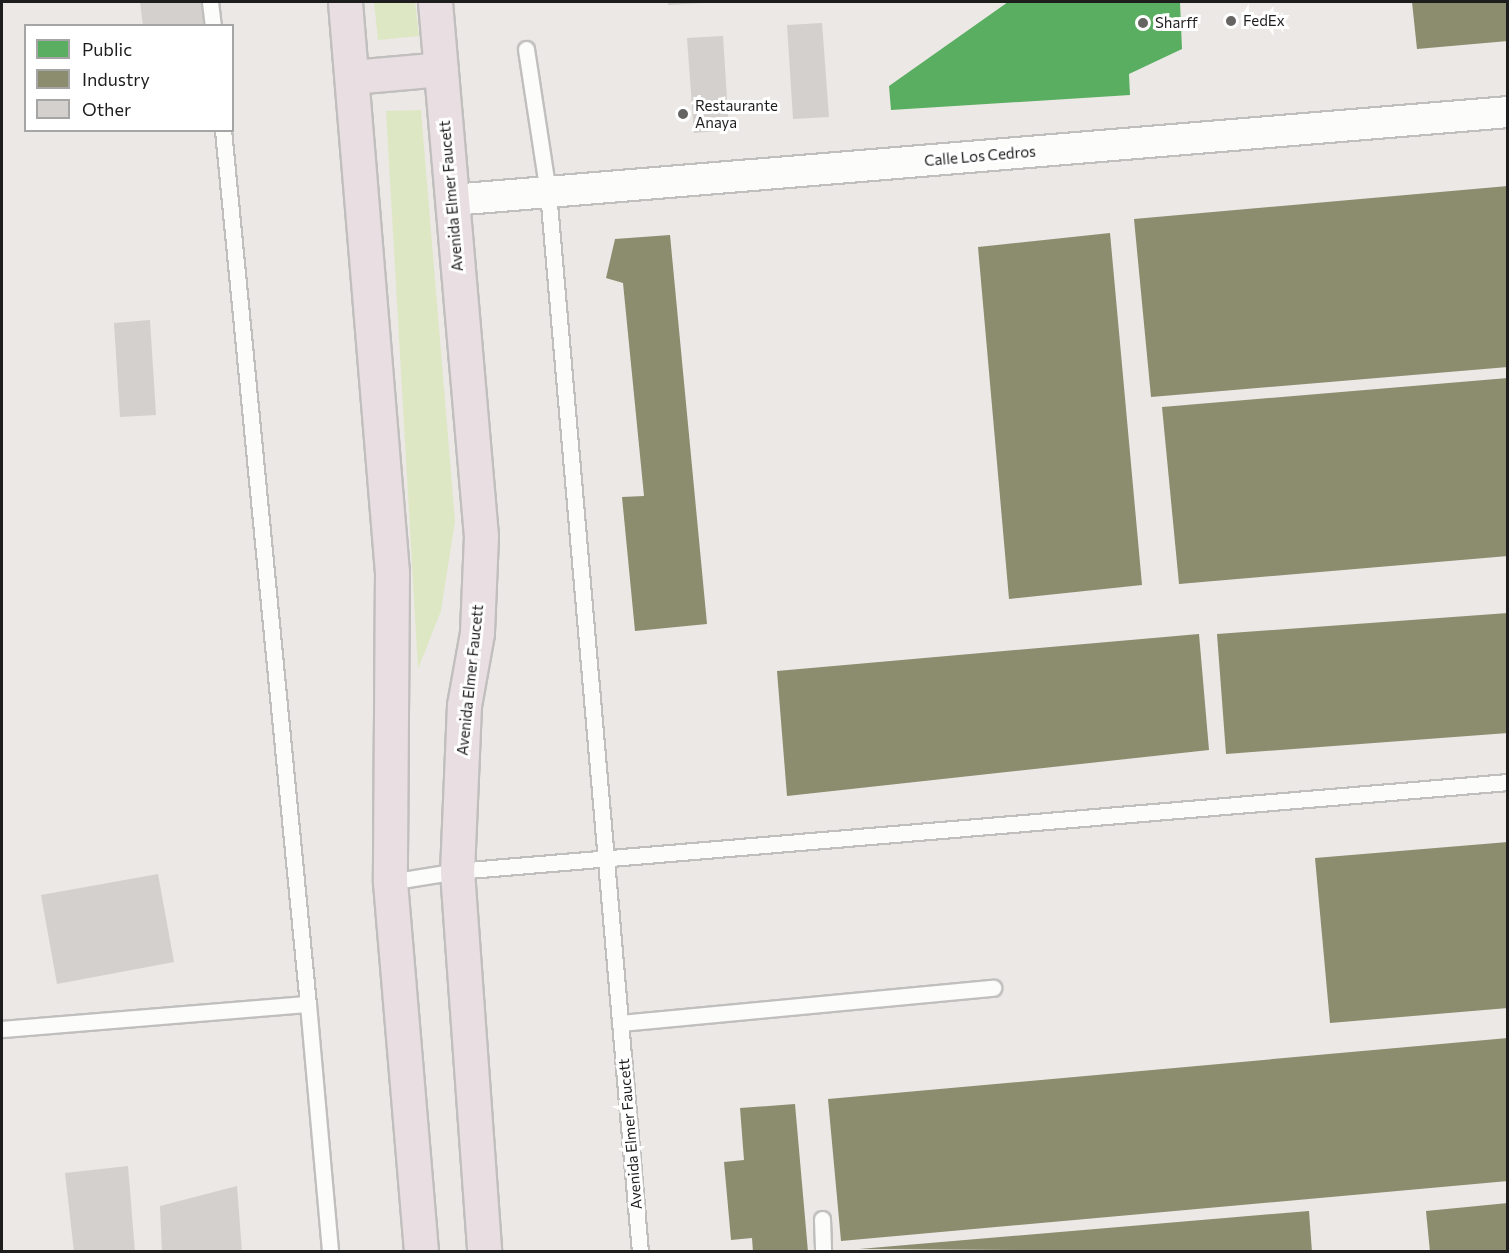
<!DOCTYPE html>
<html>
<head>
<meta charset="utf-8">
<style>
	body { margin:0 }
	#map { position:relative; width:1509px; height:1253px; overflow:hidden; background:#ebe8e6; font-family:Commissioner,sans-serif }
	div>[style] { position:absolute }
	.grass>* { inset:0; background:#dee7c4 }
	.public>* { inset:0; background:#5aae61 }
	.industry>* { inset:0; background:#8c8c6e }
	.building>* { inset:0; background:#d3d0ce }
	.roads { filter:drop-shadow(2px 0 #c1bfbe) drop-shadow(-2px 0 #c1bfbe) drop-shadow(0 2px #c1bfbe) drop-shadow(0 -2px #c1bfbe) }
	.lane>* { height:15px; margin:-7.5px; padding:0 7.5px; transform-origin:7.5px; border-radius:7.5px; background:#fcfcfb }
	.street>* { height:30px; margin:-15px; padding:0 15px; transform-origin:15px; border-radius:15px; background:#fcfcfb }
	.highway>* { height:33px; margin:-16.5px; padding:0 16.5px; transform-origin:16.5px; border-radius:16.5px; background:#e9dee2 }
	.dots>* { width:16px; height:16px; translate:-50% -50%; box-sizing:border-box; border:3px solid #fff; border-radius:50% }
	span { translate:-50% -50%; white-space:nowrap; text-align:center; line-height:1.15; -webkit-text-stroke:6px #fff; paint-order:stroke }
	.poi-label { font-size:15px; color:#1d1d1d }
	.left { translate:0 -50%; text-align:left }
	.street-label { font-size:15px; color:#1d1d1d }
	.frame { position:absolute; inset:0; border:3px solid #1d1d1d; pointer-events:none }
	.legend { position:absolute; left:24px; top:24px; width:210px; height:108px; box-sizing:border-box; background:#fff; border:2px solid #a5a5a5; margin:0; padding:8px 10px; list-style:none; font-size:18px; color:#1d1d1d }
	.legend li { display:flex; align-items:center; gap:12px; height:30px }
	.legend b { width:30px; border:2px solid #a5a5a5 }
</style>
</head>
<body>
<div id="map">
	<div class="grass">
		<div style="clip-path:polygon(374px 2px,415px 2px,419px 36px,378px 40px)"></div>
		<div style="clip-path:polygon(421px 110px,455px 521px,441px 611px,418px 669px,386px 111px)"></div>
	</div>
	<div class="public">
		<div style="clip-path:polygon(1008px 2px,1180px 2px,1182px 49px,1129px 74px,1130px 95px,891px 110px,889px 86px)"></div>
	</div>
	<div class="industry">
		<div style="clip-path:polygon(1412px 2px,1508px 2px,1508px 41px,1417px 49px)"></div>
		<div style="clip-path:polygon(1508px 186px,1508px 367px,1151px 397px,1134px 219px)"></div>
		<div style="clip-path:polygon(1110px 233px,1142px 585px,1009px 599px,978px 247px)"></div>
		<div style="clip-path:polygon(670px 235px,707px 624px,635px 631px,622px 497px,644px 496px,623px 283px,606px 278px,615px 239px)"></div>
		<div style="clip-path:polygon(1508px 378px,1508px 556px,1179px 584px,1162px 407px)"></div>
		<div style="clip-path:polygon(1508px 613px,1508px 733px,1226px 754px,1217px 634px)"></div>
		<div style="clip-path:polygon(1199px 634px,1209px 750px,787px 796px,777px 671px)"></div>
		<div style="clip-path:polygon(1508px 842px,1508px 1008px,1330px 1023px,1315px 858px)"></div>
		<div style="clip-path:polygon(1508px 1038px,1508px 1181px,841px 1241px,828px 1099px)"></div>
		<div style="clip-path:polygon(795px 1104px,808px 1252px,753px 1252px,752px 1238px,731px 1240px,724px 1162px,744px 1160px,740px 1108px)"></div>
		<div style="clip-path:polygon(1508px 1203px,1508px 1252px,1430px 1252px,1426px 1211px)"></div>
		<div style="clip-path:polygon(1309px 1211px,1312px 1252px,859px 1249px)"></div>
	</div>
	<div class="building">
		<div style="clip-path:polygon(140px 2px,204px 2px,207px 26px,143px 26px)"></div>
		<div style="clip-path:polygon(668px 2px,704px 2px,704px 3px,668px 5px)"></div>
		<div style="clip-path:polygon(822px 23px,829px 117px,793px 119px,787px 25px)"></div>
		<div style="clip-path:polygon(723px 36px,729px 130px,694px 133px,687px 38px)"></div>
		<div style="clip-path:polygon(150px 320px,156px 415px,120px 417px,114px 323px)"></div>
		<div style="clip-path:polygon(158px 874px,174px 962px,57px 984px,41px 895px)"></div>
		<div style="clip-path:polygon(128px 1166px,135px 1252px,74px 1252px,65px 1173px)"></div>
		<div style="clip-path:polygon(237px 1186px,242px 1252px,162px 1252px,160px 1206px)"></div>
	</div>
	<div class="roads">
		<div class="lane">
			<div style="left:210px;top:2px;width:24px;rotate:83deg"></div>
			<div style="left:526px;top:49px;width:145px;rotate:81.3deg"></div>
			<div style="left:548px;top:192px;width:1064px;rotate:85.04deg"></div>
			<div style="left:223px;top:130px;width:878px;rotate:84.45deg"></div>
			<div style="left:390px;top:882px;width:68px;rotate:-9.3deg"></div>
			<div style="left:457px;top:871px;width:1055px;rotate:-4.84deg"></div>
			<div style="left:620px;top:1023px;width:375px;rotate:-5.4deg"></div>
			<div style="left:2px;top:1029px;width:307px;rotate:-4.7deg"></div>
			<div style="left:308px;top:1004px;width:249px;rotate:84.9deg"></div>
			<div style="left:822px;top:1219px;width:33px;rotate:88deg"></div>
		</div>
		<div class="street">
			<div style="left:452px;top:200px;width:1060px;rotate:-4.76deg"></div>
		</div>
		<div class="highway">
			<div style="left:345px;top:2px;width:572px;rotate:85.29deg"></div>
			<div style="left:392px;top:572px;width:310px;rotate:90.4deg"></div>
			<div style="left:390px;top:882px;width:371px;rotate:85.2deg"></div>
			<div style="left:435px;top:2px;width:536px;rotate:85.08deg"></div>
			<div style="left:481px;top:536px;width:97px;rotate:92.4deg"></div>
			<div style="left:477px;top:633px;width:73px;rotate:100.2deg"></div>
			<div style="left:464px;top:705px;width:166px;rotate:92.4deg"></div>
			<div style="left:457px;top:871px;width:382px;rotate:85.9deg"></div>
			<div style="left:352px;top:77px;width:89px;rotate:-5.1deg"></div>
		</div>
	</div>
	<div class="dots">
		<div style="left:1231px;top:21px;background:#656463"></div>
		<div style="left:1143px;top:23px;background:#656463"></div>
		<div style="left:683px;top:114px;background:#656463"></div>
	</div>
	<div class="poi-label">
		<span class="left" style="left:1243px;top:21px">FedEx</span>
		<span class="left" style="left:1155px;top:23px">Sharff</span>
		<span class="left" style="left:695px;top:114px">Restaurante<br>Anaya</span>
	</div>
	<div class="street-label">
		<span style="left:980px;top:156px;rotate:-5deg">Calle Los Cedros</span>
		<span style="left:451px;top:196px;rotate:-95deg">Avenida Elmer Faucett</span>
		<span style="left:470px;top:680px;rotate:-84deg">Avenida Elmer Faucett</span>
		<span style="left:630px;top:1134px;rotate:-95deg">Avenida Elmer Faucett</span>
	</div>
	<div class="frame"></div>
	<ul class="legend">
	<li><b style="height:16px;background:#5aae61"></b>Public</li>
	<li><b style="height:16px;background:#8c8c6e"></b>Industry</li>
	<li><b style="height:16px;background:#d3d0ce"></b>Other</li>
	</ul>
</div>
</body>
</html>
